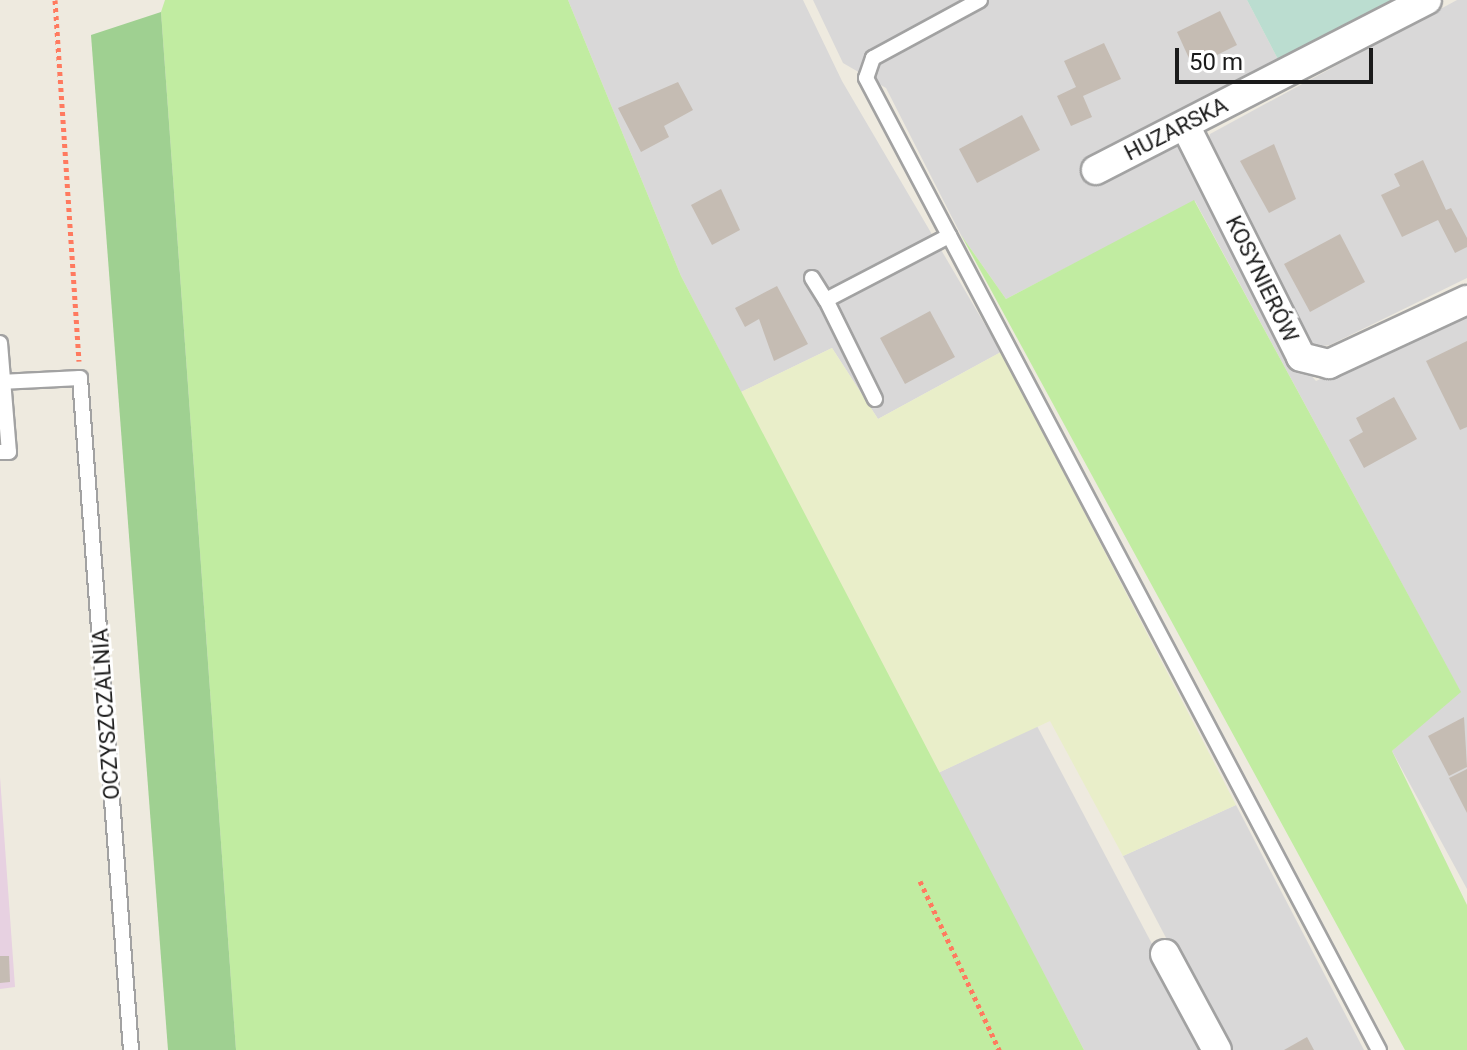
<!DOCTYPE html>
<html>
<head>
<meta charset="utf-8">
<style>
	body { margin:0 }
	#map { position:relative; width:1467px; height:1050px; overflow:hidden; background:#eeeadf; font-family:Roboto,sans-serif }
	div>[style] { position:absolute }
	.residential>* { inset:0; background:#d9d8d8 }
	.industrial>* { inset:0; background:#e7d1e1 }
	.farmland>* { inset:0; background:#e9eec9 }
	.grass>* { inset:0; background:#c1eca1 }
	.forest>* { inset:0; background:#9fd091 }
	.wetland>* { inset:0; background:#bbddd0 }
	.building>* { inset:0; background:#c5bcb3 }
	.path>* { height:5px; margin-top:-2.5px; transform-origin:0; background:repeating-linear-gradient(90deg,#ff7a5f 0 4px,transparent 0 8px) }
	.roads { filter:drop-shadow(2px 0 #a2a2a2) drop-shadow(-2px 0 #a2a2a2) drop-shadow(0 2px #a2a2a2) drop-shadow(0 -2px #a2a2a2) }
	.lane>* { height:14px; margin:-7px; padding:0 7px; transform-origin:7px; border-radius:7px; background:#fff }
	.street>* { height:28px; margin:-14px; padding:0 14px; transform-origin:14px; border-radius:14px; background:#fff }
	span { translate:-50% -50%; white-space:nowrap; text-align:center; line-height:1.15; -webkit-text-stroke:6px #fff; paint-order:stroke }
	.street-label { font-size:22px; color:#1b1b1b }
	.scale { position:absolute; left:1175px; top:48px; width:198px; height:36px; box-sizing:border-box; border:4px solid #1b1b1b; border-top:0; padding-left:10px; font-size:24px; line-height:28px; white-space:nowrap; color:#1b1b1b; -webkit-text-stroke:6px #fff; paint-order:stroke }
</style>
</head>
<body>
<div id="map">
	<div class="residential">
		<div style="clip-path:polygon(568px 0,803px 0,842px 81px,1001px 352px,878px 419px,832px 348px,741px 392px,681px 276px)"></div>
		<div style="clip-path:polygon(813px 0,1247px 0,1282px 67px,1176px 123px,1291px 353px,1316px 381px,1467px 313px,1467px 889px,1392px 751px,1460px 691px,1195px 201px,1006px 299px,961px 235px,886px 88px,843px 63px)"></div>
		<div style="clip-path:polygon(1457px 0,1467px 0,1467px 278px,1330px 345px,1309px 348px,1205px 147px,1210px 134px)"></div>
		<div style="clip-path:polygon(1037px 726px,1208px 1050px,1084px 1050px,938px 773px)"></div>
		<div style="clip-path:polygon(1236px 805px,1364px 1050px,1225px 1050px,1123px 856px)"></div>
	</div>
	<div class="industrial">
		<div style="clip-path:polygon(0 777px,15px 987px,0 989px)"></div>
	</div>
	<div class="farmland">
		<div style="clip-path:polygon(832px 348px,878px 419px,1001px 352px,1236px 805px,1123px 856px,1050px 721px,938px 773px,741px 392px)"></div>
	</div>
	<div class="grass">
		<div style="clip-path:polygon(165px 0,568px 0,681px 276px,1084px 1050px,236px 1050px,161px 12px)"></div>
		<div style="clip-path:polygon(1194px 200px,1461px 692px,1392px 751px,1467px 905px,1467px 1050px,1405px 1050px,961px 235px,1006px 299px)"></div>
	</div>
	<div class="forest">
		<div style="clip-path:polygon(161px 12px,236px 1050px,168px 1050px,91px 35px)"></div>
	</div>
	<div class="wetland">
		<div style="clip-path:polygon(1247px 0,1412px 0,1282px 67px)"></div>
	</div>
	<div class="building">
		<div style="clip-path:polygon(1220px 11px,1237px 45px,1193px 67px,1177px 32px)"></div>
		<div style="clip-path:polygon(1104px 43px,1121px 79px,1083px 96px,1092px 117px,1071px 126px,1057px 96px,1076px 87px,1064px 61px)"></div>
		<div style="clip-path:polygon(678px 82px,693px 110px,664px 126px,669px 137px,641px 152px,618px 108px)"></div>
		<div style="clip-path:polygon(1022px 115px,1040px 150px,977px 183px,959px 149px)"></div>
		<div style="clip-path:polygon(1274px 144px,1296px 199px,1269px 213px,1240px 161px)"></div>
		<div style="clip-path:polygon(1423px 160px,1446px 210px,1451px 208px,1467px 238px,1467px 247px,1455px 253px,1438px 220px,1402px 237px,1381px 195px,1400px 186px,1394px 174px)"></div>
		<div style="clip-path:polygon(721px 189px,740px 230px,712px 245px,691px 205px)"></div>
		<div style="clip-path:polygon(1340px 234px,1365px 282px,1310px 312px,1284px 264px)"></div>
		<div style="clip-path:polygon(777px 286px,808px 344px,774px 361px,759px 319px,745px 327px,735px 308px)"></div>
		<div style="clip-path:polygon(930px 311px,955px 357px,905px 384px,880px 338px)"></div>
		<div style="clip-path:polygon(1467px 341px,1467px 427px,1460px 430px,1426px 361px)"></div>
		<div style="clip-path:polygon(1394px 397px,1417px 439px,1364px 468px,1349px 440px,1363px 432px,1356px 418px)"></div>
		<div style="clip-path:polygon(1464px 717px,1467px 767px,1449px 776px,1428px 736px)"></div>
		<div style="clip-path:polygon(1467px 769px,1467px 813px,1449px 778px)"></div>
		<div style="clip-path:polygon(0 956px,9px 956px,10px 982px,0 983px)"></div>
		<div style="clip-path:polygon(1307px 1037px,1314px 1050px,1284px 1050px)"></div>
	</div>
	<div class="path">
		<div style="left:55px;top:0;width:362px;rotate:86.2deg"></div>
		<div style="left:920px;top:881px;width:187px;rotate:64.9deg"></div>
	</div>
	<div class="roads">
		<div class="lane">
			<div style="left:980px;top:0;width:122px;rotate:151.5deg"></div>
			<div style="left:873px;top:58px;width:21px;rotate:109deg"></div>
			<div style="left:866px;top:78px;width:1099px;rotate:62.18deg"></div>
			<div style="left:812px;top:278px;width:26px;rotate:58deg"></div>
			<div style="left:0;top:343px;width:109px;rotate:85.3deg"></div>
			<div style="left:9px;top:452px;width:9px;rotate:180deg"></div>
			<div style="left:0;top:382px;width:80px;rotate:-2.9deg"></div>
			<div style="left:80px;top:378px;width:674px;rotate:85.66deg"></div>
			<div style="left:875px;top:399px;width:110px;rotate:-116.3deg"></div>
			<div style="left:826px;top:300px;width:139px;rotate:-27.5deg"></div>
		</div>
		<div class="street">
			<div style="left:1185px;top:125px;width:259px;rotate:63.4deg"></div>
			<div style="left:1301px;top:357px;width:29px;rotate:14deg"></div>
			<div style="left:1329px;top:364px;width:152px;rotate:-24.9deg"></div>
			<div style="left:1096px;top:170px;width:372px;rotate:-27.2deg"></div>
			<div style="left:1165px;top:954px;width:109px;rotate:61.6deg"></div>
		</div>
	</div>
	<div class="street-label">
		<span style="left:1176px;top:129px;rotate:-27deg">HUZARSKA</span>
		<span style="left:1262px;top:279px;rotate:64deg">KOSYNIERÓW</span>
		<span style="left:106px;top:714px;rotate:-94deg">OCZYSZCZALNIA</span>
	</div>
	<div class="scale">50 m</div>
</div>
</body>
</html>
